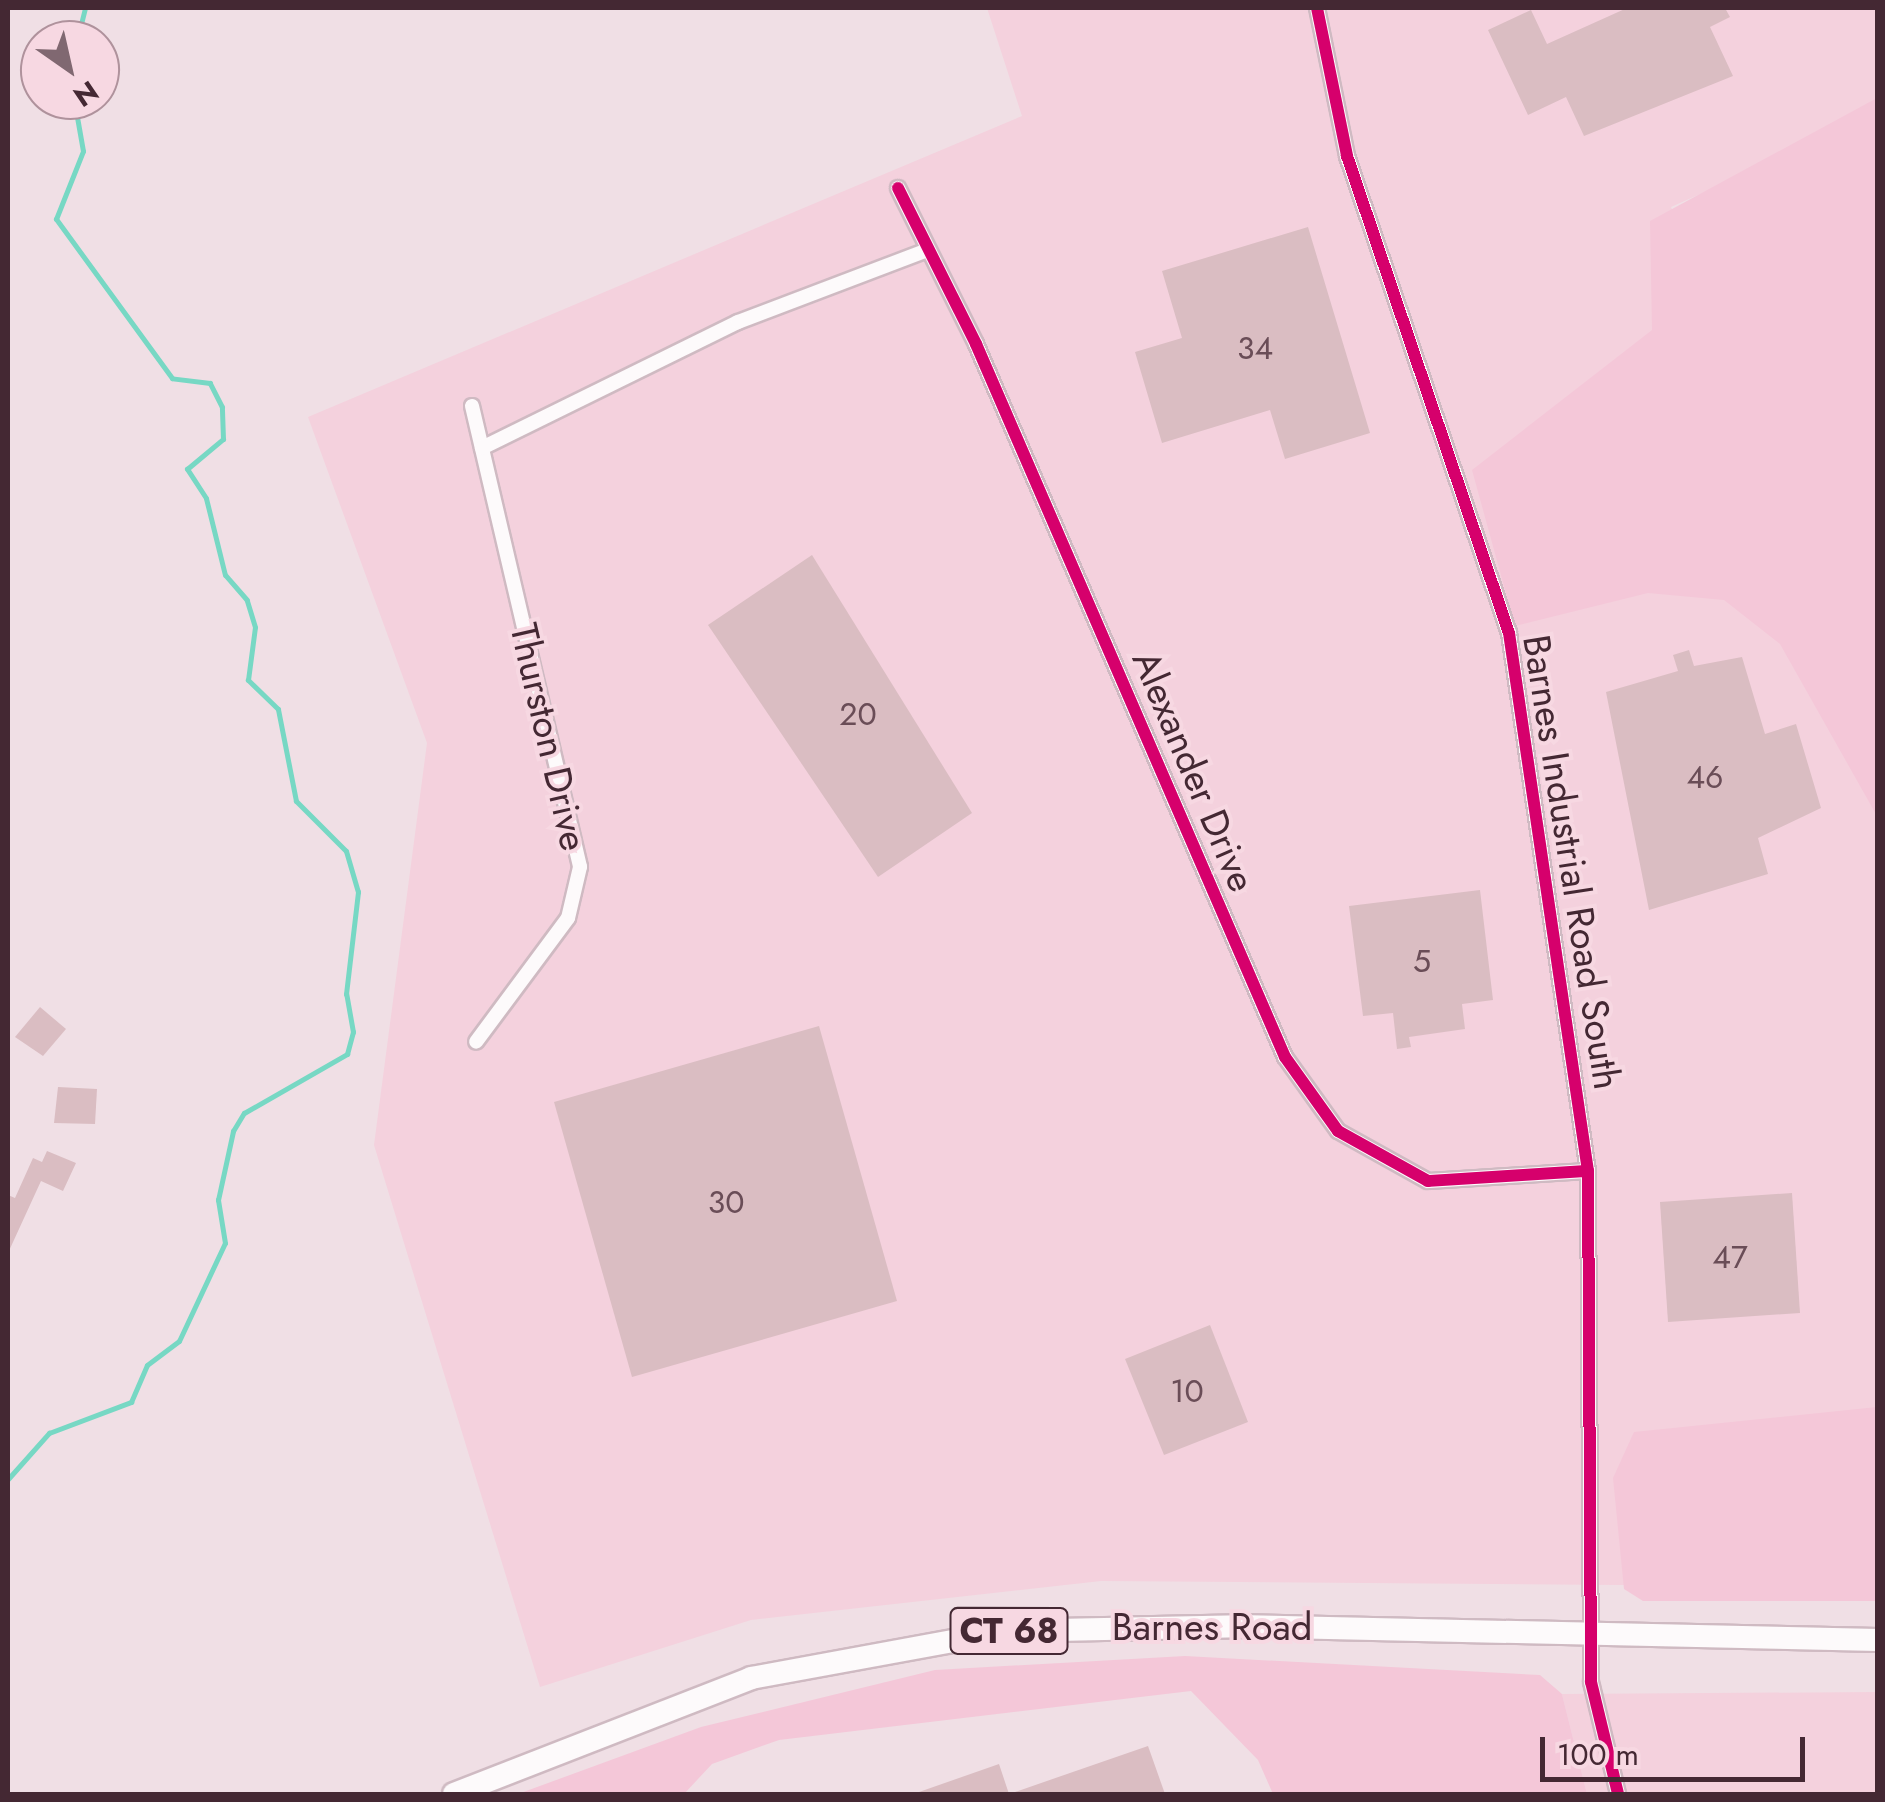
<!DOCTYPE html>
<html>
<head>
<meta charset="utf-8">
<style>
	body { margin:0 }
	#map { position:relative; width:1885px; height:1802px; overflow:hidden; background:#f0dfe5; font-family:Jost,sans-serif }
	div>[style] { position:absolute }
	.built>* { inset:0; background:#f4d1dd }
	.green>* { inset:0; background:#f4c7d8 }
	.stream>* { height:5px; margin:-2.5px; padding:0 2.5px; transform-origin:2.5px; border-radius:2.5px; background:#77d8c4 }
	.building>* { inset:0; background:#dabdc2 }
	.roads { filter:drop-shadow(2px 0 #cfbac2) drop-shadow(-2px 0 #cfbac2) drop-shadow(0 2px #cfbac2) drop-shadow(0 -2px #cfbac2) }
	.street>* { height:14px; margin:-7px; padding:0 7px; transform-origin:7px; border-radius:7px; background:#fdfafb }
	.primary>* { height:22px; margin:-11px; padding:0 11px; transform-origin:11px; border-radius:11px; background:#fdfafb }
	.cycleway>* { height:12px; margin:-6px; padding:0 6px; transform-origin:6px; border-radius:6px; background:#d6006c }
	span { translate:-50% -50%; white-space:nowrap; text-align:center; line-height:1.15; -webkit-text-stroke:8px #f7d8e2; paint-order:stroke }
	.number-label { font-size:32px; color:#6a4d57 }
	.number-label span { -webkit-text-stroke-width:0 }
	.shield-label span { padding:2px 8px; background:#f7d8e2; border:2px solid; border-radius:8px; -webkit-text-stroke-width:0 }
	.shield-label { font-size:35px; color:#442833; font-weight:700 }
	.street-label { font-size:38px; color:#442833 }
	.frame { position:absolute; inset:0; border:10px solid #442833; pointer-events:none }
	.north { position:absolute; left:20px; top:20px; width:100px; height:100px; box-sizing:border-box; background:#f7d8e2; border:2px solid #af929c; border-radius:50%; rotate:146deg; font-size:28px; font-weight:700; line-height:40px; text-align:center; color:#442833 }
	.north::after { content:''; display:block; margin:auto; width:35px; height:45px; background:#806871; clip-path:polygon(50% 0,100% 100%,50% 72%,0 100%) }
	.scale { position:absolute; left:1540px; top:1737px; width:265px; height:45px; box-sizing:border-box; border:5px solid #442833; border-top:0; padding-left:12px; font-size:30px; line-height:35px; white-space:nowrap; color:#442833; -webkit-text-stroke:8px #f7d8e2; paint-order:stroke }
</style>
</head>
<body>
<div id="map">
	<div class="built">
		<div style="clip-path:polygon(987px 8px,1877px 8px,1877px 115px,1671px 207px,1877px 704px,1877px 1587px,1101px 1581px,751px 1620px,540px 1687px,374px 1145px,427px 743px,308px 417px,1022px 116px)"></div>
		<div style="clip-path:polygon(1877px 1692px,1877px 1794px,1587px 1794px,1562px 1694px)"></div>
	</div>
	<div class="green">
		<div style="clip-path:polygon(1877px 98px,1877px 816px,1780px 644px,1724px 600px,1648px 593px,1515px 626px,1472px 470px,1652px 330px,1650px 221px)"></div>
		<div style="clip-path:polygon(1877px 1407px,1877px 1601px,1643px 1601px,1624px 1589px,1613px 1478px,1634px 1432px)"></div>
		<div style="clip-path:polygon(1185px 1656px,1540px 1675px,1562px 1694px,1587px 1794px,1273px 1794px,1258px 1760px,1191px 1691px,779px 1740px,712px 1764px,684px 1794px,518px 1794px,701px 1727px,935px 1670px)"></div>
	</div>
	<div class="stream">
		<div style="left:77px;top:40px;width:33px;rotate:-76deg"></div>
		<div style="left:8px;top:1479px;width:62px;rotate:-48.3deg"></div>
		<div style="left:49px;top:1433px;width:88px;rotate:-20.7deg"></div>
		<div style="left:131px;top:1402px;width:40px;rotate:-66.6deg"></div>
		<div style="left:147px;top:1365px;width:40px;rotate:-37deg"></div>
		<div style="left:179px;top:1341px;width:108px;rotate:-64.9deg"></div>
		<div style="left:225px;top:1243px;width:44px;rotate:-99.2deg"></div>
		<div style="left:218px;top:1200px;width:71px;rotate:-77.7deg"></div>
		<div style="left:233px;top:1131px;width:21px;rotate:-59deg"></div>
		<div style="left:244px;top:1113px;width:119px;rotate:-29.8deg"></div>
		<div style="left:347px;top:1054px;width:23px;rotate:-75deg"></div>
		<div style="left:353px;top:1032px;width:39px;rotate:-100deg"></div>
		<div style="left:346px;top:994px;width:103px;rotate:-83.3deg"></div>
		<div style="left:358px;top:892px;width:43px;rotate:-106.3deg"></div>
		<div style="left:346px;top:851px;width:71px;rotate:-135deg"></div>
		<div style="left:296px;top:801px;width:94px;rotate:-101.1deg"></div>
		<div style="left:278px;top:709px;width:42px;rotate:-136deg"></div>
		<div style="left:248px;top:680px;width:53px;rotate:-82.5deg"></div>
		<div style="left:255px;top:627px;width:28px;rotate:-107deg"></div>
		<div style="left:247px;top:600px;width:33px;rotate:-131deg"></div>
		<div style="left:225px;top:575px;width:79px;rotate:-103.9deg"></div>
		<div style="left:206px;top:498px;width:35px;rotate:-123deg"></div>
		<div style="left:187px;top:469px;width:47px;rotate:-39.8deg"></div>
		<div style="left:223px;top:439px;width:32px;rotate:-92deg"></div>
		<div style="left:222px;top:407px;width:27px;rotate:-117deg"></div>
		<div style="left:210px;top:383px;width:38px;rotate:-173deg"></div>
		<div style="left:172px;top:378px;width:197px;rotate:-126.1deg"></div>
		<div style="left:56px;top:219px;width:73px;rotate:-68.3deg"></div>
		<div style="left:83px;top:151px;width:52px;rotate:-100deg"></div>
	</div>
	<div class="building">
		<div style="clip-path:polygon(1627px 8px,1725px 8px,1730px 17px,1710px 27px,1733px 76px,1584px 136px,1566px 97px,1528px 115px,1488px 30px,1531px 10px,1547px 44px)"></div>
		<div style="clip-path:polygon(1308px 227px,1370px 433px,1285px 459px,1270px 410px,1162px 443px,1135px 352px,1182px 338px,1162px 271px)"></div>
		<div style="clip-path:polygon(812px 555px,972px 813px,878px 877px,708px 625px)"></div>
		<div style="clip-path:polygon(1689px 650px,1694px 666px,1742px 657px,1765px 734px,1796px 724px,1821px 808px,1758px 838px,1768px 874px,1649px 910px,1606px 692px,1678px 671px,1673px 655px)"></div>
		<div style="clip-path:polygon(1480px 890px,1493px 1000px,1462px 1004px,1465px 1029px,1409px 1037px,1411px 1047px,1397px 1049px,1393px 1013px,1363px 1016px,1349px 906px)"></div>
		<div style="clip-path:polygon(40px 1007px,66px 1029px,43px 1056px,15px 1037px)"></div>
		<div style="clip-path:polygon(819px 1026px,897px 1301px,632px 1377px,554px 1102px)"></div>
		<div style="clip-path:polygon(58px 1087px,97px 1089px,95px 1124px,54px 1123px)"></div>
		<div style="clip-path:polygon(47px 1151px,76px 1163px,63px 1191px,41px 1181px,8px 1253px,8px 1195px,15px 1198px,33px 1158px,42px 1162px)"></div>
		<div style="clip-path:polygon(1792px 1193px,1800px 1313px,1668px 1322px,1660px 1202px)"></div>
		<div style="clip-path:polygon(1210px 1325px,1248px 1422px,1164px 1455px,1125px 1359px)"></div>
		<div style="clip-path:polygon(1148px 1746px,1165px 1794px,1016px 1794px,1015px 1792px)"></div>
		<div style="clip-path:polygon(999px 1764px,1009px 1794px,919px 1794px,919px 1792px)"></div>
	</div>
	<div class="roads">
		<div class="street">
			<div style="left:1317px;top:8px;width:151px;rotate:78.5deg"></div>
			<div style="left:1347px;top:156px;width:504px;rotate:71.24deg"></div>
			<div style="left:1509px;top:633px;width:544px;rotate:81.65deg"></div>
			<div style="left:1588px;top:1171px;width:511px;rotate:89.66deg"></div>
			<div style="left:1591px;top:1682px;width:115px;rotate:76.4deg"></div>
			<div style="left:898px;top:188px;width:174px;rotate:63.4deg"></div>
			<div style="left:976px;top:344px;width:777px;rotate:66.57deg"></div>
			<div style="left:1285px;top:1057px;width:91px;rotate:54.4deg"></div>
			<div style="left:1338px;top:1131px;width:103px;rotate:29.1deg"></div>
			<div style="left:1428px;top:1181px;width:160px;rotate:-3.6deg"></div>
			<div style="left:472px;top:406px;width:473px;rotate:76.8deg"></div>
			<div style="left:580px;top:867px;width:52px;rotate:103.2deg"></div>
			<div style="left:568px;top:918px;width:154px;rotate:126.6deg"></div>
			<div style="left:482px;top:448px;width:285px;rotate:-26.2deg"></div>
			<div style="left:738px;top:322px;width:200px;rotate:-20.8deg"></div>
		</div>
		<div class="primary">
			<div style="left:454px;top:1794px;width:319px;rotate:-21.3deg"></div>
			<div style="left:751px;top:1678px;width:260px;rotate:-10.4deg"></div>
			<div style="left:1007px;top:1631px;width:232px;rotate:-1.2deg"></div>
			<div style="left:1239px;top:1626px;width:639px;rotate:1.26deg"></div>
		</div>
	</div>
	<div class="cycleway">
		<div style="left:1317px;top:8px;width:151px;rotate:78.5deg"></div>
		<div style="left:1347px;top:156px;width:504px;rotate:71.24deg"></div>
		<div style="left:1509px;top:633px;width:544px;rotate:81.65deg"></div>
		<div style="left:1588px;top:1171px;width:511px;rotate:89.66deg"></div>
		<div style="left:1591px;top:1682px;width:115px;rotate:76.4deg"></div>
		<div style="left:898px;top:188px;width:174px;rotate:63.4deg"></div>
		<div style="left:976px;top:344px;width:777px;rotate:66.57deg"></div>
		<div style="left:1285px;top:1057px;width:91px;rotate:54.4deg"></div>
		<div style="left:1338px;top:1131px;width:103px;rotate:29.1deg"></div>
		<div style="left:1428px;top:1181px;width:160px;rotate:-3.6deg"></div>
	</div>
	<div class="number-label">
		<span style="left:1255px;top:348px">34</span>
		<span style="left:858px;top:714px">20</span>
		<span style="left:1705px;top:777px">46</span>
		<span style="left:1422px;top:961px">5</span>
		<span style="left:726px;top:1202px">30</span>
		<span style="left:1730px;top:1257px">47</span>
		<span style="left:1187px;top:1391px">10</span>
	</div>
	<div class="shield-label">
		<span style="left:1009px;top:1631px">CT 68</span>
	</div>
	<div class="street-label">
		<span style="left:549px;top:737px;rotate:77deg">Thurston Drive</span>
		<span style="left:1194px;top:771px;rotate:67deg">Alexander Drive</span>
		<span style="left:1572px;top:862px;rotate:81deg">Barnes Industrial Road South</span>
		<span style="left:1212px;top:1627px">Barnes Road</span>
	</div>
	<div class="frame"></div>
	<div class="north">N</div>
	<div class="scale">100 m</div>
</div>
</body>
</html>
